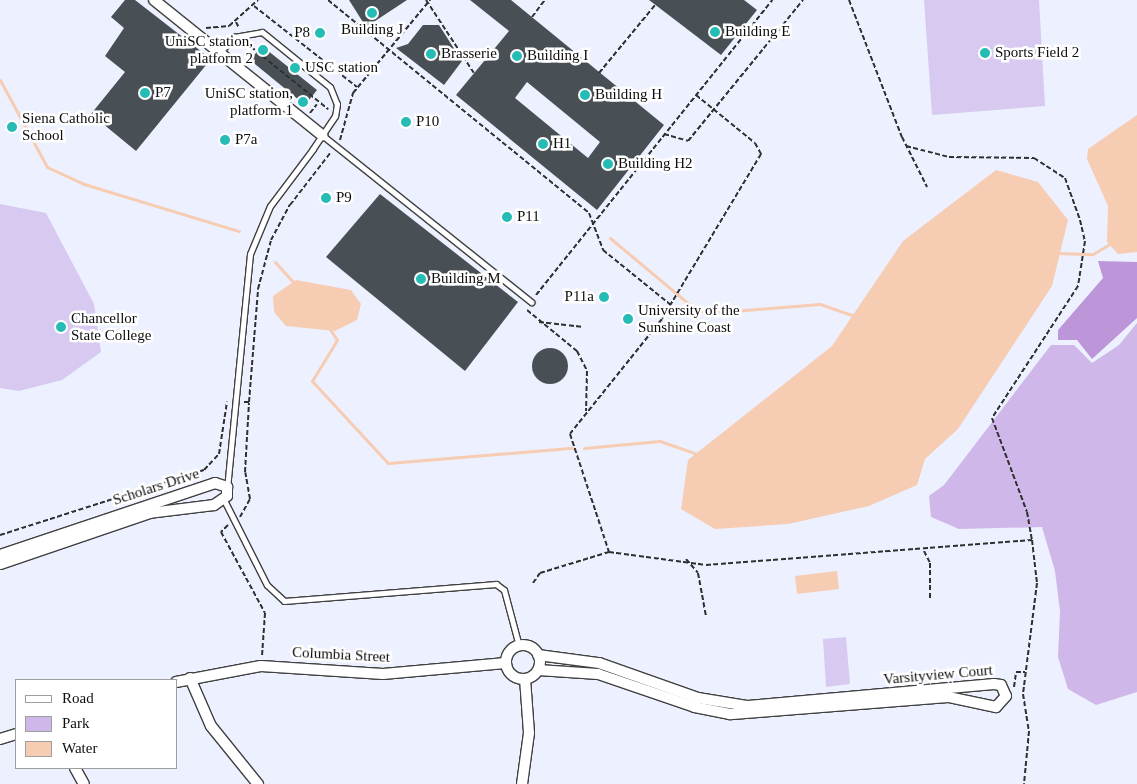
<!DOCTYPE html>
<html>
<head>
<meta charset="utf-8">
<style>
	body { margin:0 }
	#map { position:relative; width:1137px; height:784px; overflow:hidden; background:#edf0ff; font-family:"Times New Roman",serif }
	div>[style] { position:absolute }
	.green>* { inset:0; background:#cfb7e9 }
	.forest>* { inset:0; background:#bc96d9 }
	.pitch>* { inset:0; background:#d7c9f0 }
	.water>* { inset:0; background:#f6ccb2 }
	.stream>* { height:3px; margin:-1.5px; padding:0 1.5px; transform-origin:1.5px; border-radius:1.5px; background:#f6ccb2 }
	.building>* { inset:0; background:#495055 }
	.round { border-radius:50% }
	.path>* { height:2px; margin-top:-1px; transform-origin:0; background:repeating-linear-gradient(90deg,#2f2f2f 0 5px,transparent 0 7.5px) }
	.roads { filter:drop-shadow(1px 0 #404040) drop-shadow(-1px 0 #404040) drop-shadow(0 1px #404040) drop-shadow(0 -1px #404040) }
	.lane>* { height:5px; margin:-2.5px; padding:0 2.5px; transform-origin:2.5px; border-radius:2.5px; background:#fff }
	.street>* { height:10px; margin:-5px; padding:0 5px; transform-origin:5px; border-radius:5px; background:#fff }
	.street>.ring { margin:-5px; padding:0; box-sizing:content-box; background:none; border:10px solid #fff; border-radius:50% }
	.dots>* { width:14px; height:14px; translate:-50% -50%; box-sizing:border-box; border:2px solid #fff; border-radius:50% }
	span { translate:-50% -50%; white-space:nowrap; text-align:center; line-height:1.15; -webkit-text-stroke:5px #fff; paint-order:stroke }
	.poi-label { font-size:15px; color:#0d0d0d }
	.left { translate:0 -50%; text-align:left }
	.right { translate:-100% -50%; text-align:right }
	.street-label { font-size:15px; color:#0d0d0d }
	.legend { position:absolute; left:15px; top:679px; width:162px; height:90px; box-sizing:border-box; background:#fff; border:1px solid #9e9e9e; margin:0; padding:6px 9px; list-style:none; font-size:15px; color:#0d0d0d }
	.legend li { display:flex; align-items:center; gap:10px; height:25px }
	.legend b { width:25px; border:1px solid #9e9e9e }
</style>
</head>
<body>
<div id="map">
	<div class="green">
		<div style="clip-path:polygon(1137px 323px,1137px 692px,1096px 705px,1068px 689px,1058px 657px,1060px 611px,1055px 571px,1042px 527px,959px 529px,931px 517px,929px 496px,944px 485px,1051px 345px,1074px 345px,1092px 363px,1119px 345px)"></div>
	</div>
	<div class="forest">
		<div style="clip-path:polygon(1098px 261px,1137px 262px,1137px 318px,1092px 359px,1077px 340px,1058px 340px,1058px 330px,1103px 278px)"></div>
	</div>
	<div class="pitch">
		<div style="clip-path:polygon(924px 0,1039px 0,1045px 106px,932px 115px)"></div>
		<div style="clip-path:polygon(0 204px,46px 213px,94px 304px,101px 352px,62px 380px,19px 391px,0 388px)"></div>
		<div style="clip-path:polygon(846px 637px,850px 684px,826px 687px,823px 639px)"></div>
	</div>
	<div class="water">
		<div style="clip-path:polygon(1137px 115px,1137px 252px,1118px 254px,1107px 242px,1108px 206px,1087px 159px,1088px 149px)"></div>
		<div style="clip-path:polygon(996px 170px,1038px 182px,1068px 220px,1052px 286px,958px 429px,925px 459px,917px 485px,869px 506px,788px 524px,715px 529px,681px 509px,688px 460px,832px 346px,903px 241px)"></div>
		<div style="clip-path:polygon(296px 280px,351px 290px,361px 304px,357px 320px,335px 331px,286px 326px,274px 312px,273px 296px)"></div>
		<div style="clip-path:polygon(837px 571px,839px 589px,797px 594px,795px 576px)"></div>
	</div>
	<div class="stream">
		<div style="left:0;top:80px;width:99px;rotate:61.6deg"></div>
		<div style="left:47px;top:167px;width:41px;rotate:24.7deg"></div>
		<div style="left:84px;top:184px;width:162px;rotate:16.9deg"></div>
		<div style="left:610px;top:238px;width:111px;rotate:39.9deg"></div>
		<div style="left:695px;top:309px;width:15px;rotate:16deg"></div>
		<div style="left:709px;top:313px;width:111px;rotate:-4.6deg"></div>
		<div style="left:820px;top:304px;width:37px;rotate:19deg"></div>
		<div style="left:1058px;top:253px;width:35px;rotate:2deg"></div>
		<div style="left:1093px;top:254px;width:21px;rotate:-31deg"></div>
		<div style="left:275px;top:262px;width:30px;rotate:48deg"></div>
		<div style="left:329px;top:328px;width:14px;rotate:56deg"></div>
		<div style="left:337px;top:340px;width:48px;rotate:121.4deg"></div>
		<div style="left:312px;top:381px;width:112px;rotate:47.2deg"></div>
		<div style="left:388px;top:463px;width:185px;rotate:-4.7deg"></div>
		<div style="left:584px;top:448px;width:76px;rotate:-5.3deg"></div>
		<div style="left:660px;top:441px;width:42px;rotate:19.3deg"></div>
	</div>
	<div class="building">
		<div style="clip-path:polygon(125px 0,135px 0,211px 59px,136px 151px,91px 114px,125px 72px,105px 56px,124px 28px,111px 17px)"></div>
		<div style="clip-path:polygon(349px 0,407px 0,366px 27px)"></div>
		<div style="clip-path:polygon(evenodd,470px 0,511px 0,664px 125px,597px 210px,456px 95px,509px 31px,470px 0,527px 82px,600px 142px,588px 158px,515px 98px,527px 82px)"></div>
		<div style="clip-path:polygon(649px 0,744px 0,757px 10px,721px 55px)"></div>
		<div style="clip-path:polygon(423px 25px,439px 25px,462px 61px,444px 85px,396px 48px,408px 44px)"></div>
		<div style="clip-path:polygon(262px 46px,317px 90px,305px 105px,250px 60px)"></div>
		<div style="clip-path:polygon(380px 194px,518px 302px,465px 371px,326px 257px)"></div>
		<div class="round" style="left:532px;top:348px;width:36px;height:36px"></div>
	</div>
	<div class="path">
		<div style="left:328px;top:0;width:337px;rotate:39.2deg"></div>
		<div style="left:589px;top:213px;width:40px;rotate:69deg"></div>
		<div style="left:603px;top:250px;width:87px;rotate:39deg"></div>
		<div style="left:426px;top:0;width:87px;rotate:56.7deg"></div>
		<div style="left:849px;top:0;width:147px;rotate:68.9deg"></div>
		<div style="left:902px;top:137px;width:56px;rotate:63.4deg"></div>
		<div style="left:254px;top:6px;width:131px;rotate:38.2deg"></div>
		<div style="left:532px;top:17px;width:21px;rotate:-53deg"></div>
		<div style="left:236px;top:22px;width:7px;rotate:63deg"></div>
		<div style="left:206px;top:28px;width:23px;rotate:-5deg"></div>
		<div style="left:229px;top:26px;width:39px;rotate:-42deg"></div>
		<div style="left:245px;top:42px;width:107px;rotate:38.9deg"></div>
		<div style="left:599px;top:73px;width:88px;rotate:-50.5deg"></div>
		<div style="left:696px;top:95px;width:76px;rotate:39.1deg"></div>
		<div style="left:755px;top:143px;width:13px;rotate:61deg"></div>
		<div style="left:761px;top:154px;width:192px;rotate:121deg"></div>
		<div style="left:662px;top:319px;width:147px;rotate:128.7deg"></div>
		<div style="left:570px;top:434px;width:124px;rotate:71.7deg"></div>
		<div style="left:609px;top:552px;width:98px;rotate:7.6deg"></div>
		<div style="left:706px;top:565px;width:327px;rotate:-4.4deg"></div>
		<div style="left:1032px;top:540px;width:43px;rotate:83.4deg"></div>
		<div style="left:1037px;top:583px;width:112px;rotate:97.2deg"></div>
		<div style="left:1023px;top:694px;width:37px;rotate:81deg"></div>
		<div style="left:1029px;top:731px;width:53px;rotate:95.4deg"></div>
		<div style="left:310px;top:113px;width:11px;rotate:-52deg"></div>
		<div style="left:664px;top:134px;width:25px;rotate:16deg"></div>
		<div style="left:688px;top:141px;width:182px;rotate:-50.8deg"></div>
		<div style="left:340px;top:140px;width:49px;rotate:-74.5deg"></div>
		<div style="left:353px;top:93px;width:121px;rotate:-50.4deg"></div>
		<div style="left:906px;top:146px;width:44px;rotate:14.3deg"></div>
		<div style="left:949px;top:157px;width:85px;rotate:0.7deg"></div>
		<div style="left:1034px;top:158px;width:37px;rotate:33deg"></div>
		<div style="left:1065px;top:178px;width:45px;rotate:70.3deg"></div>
		<div style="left:1080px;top:220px;width:22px;rotate:77deg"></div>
		<div style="left:1085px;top:241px;width:46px;rotate:98.8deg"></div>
		<div style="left:1078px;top:286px;width:158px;rotate:123.1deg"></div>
		<div style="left:992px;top:418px;width:100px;rotate:69.6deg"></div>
		<div style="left:1027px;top:512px;width:28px;rotate:80deg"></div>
		<div style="left:536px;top:295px;width:378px;rotate:-51.3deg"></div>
		<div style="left:527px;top:310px;width:65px;rotate:39.4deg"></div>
		<div style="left:577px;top:351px;width:22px;rotate:63deg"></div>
		<div style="left:587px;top:371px;width:40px;rotate:91.4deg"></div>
		<div style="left:539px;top:322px;width:45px;rotate:6.3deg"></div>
		<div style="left:244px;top:402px;width:5px"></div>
		<div style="left:249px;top:402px;width:113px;rotate:-85.4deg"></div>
		<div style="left:258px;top:289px;width:51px;rotate:-75.1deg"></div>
		<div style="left:271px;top:240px;width:40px;rotate:-62deg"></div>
		<div style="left:290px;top:205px;width:67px;rotate:-52.3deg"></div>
		<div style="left:240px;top:517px;width:21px;rotate:-61deg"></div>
		<div style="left:250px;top:499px;width:27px;rotate:-100deg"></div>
		<div style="left:245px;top:472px;width:69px;rotate:-86.7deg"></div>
		<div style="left:228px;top:525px;width:10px;rotate:135deg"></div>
		<div style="left:221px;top:532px;width:92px;rotate:61.5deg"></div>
		<div style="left:265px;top:613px;width:43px;rotate:94deg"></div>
		<div style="left:0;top:535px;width:214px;rotate:-17.7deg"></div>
		<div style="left:204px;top:470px;width:22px;rotate:-47deg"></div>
		<div style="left:219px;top:454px;width:53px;rotate:-81.3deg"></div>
		<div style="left:924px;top:551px;width:13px;rotate:63deg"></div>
		<div style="left:930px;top:563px;width:35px;rotate:90deg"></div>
		<div style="left:686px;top:559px;width:18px;rotate:49deg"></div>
		<div style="left:698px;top:573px;width:44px;rotate:79.5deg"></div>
		<div style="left:533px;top:583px;width:12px;rotate:-55deg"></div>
		<div style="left:540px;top:573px;width:72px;rotate:-16.9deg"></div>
		<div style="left:1014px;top:687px;width:15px;rotate:-82deg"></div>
		<div style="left:1016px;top:672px;width:9px"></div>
	</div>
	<div class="roads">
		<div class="lane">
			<div style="left:220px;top:52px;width:21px;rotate:-47deg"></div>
			<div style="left:234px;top:37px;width:28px;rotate:-10deg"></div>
			<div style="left:262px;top:32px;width:87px;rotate:39deg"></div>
			<div style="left:330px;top:87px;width:18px;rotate:68deg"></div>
			<div style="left:337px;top:104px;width:12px;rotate:99deg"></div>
			<div style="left:335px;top:116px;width:40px;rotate:124deg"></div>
			<div style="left:313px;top:149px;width:71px;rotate:127deg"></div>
			<div style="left:270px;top:206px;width:52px;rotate:112.6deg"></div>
			<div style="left:250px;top:254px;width:234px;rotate:95.6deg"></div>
			<div style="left:322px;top:135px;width:268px;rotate:38.6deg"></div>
			<div style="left:224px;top:500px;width:95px;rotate:63.2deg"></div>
			<div style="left:267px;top:585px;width:23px;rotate:43deg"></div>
			<div style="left:284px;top:601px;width:213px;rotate:-4.6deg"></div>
			<div style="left:496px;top:584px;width:10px;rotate:37deg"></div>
			<div style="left:504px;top:590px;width:58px;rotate:75deg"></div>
		</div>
		<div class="street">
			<div style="left:154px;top:0;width:216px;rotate:38.8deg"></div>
			<div style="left:0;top:555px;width:227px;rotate:-18.5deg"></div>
			<div style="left:215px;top:483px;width:13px;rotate:18deg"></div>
			<div style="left:227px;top:487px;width:9px;rotate:90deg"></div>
			<div style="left:227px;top:496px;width:16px;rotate:145deg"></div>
			<div style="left:214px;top:505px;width:64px;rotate:172.9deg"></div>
			<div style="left:150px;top:513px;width:158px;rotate:161.2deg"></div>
			<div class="ring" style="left:506px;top:645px;width:24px;height:24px"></div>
			<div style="left:538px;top:655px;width:62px;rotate:7.5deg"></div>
			<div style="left:599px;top:663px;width:105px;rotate:19.5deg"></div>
			<div style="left:698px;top:698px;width:51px;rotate:9.1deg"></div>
			<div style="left:748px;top:706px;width:247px;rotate:-5.1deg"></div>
			<div style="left:994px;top:684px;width:7px;rotate:8deg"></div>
			<div style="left:1001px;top:685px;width:12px;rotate:66deg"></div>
			<div style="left:1006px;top:696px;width:15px;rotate:132deg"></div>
			<div style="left:996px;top:707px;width:49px;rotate:-168.2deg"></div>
			<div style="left:948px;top:697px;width:219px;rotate:175.5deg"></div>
			<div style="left:730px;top:714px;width:36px;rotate:-169deg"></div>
			<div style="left:695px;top:707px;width:102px;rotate:-161.2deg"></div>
			<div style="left:598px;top:674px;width:60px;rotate:-176.2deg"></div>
			<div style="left:190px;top:678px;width:52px;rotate:66.4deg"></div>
			<div style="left:211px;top:726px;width:75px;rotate:51deg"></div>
			<div style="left:176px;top:682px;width:86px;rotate:-10.7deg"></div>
			<div style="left:261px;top:666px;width:122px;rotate:3.8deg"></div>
			<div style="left:383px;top:674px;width:123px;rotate:-5.1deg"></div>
			<div style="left:0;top:739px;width:17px;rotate:-17deg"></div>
			<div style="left:75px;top:768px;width:18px;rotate:61deg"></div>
			<div style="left:522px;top:784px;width:51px;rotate:-82.2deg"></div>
			<div style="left:529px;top:733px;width:54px;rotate:-94.2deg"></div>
		</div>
	</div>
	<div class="dots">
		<div style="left:372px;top:13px;background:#25bcb6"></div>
		<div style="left:715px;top:32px;background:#25bcb6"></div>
		<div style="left:320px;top:33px;background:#25bcb6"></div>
		<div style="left:263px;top:50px;background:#25bcb6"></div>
		<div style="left:985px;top:53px;background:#25bcb6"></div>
		<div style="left:431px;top:54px;background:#25bcb6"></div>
		<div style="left:517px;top:56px;background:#25bcb6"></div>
		<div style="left:295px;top:68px;background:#25bcb6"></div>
		<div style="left:145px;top:93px;background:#25bcb6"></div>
		<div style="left:585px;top:95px;background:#25bcb6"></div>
		<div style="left:303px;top:102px;background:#25bcb6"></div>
		<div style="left:406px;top:122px;background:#25bcb6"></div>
		<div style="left:12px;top:127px;background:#25bcb6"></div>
		<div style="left:225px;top:140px;background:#25bcb6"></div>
		<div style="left:543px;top:144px;background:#25bcb6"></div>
		<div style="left:608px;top:164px;background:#25bcb6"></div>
		<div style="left:326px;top:198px;background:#25bcb6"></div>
		<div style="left:507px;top:217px;background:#25bcb6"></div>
		<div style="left:421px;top:279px;background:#25bcb6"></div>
		<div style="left:604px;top:297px;background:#25bcb6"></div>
		<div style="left:628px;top:319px;background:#25bcb6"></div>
		<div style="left:61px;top:327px;background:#25bcb6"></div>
	</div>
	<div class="poi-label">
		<span style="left:372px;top:30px">Building J</span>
		<span class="left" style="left:725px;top:32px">Building E</span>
		<span class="right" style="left:310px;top:33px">P8</span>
		<span class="right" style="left:253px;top:50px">UniSC station,<br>platform 2</span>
		<span class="left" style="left:995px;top:53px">Sports Field 2</span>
		<span class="left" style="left:441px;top:54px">Brasserie</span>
		<span class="left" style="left:527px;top:56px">Building I</span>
		<span class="left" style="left:305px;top:68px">USC station</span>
		<span class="left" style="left:155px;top:93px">P7</span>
		<span class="right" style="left:293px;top:102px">UniSC station,<br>platform 1</span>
		<span class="left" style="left:595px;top:95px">Building H</span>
		<span class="left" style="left:22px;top:127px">Siena Catholic<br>School</span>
		<span class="left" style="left:416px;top:122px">P10</span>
		<span class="left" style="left:235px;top:140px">P7a</span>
		<span class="left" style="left:553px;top:144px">H1</span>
		<span class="left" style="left:618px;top:164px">Building H2</span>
		<span class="left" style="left:336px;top:198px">P9</span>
		<span class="left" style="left:517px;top:217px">P11</span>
		<span class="left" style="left:431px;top:279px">Building M</span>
		<span class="right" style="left:594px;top:297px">P11a</span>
		<span class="left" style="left:638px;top:319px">University of the<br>Sunshine Coast</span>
		<span class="left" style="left:71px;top:327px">Chancellor<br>State College</span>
	</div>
	<div class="street-label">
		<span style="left:156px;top:487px;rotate:-18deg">Scholars Drive</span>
		<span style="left:341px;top:655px;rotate:3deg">Columbia Street</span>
		<span style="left:938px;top:675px;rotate:-5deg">Varsityview Court</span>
	</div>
	<ul class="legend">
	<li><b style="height:6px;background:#fff"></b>Road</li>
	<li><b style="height:14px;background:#cfb7e9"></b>Park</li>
	<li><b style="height:14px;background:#f6ccb2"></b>Water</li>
	</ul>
</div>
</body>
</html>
